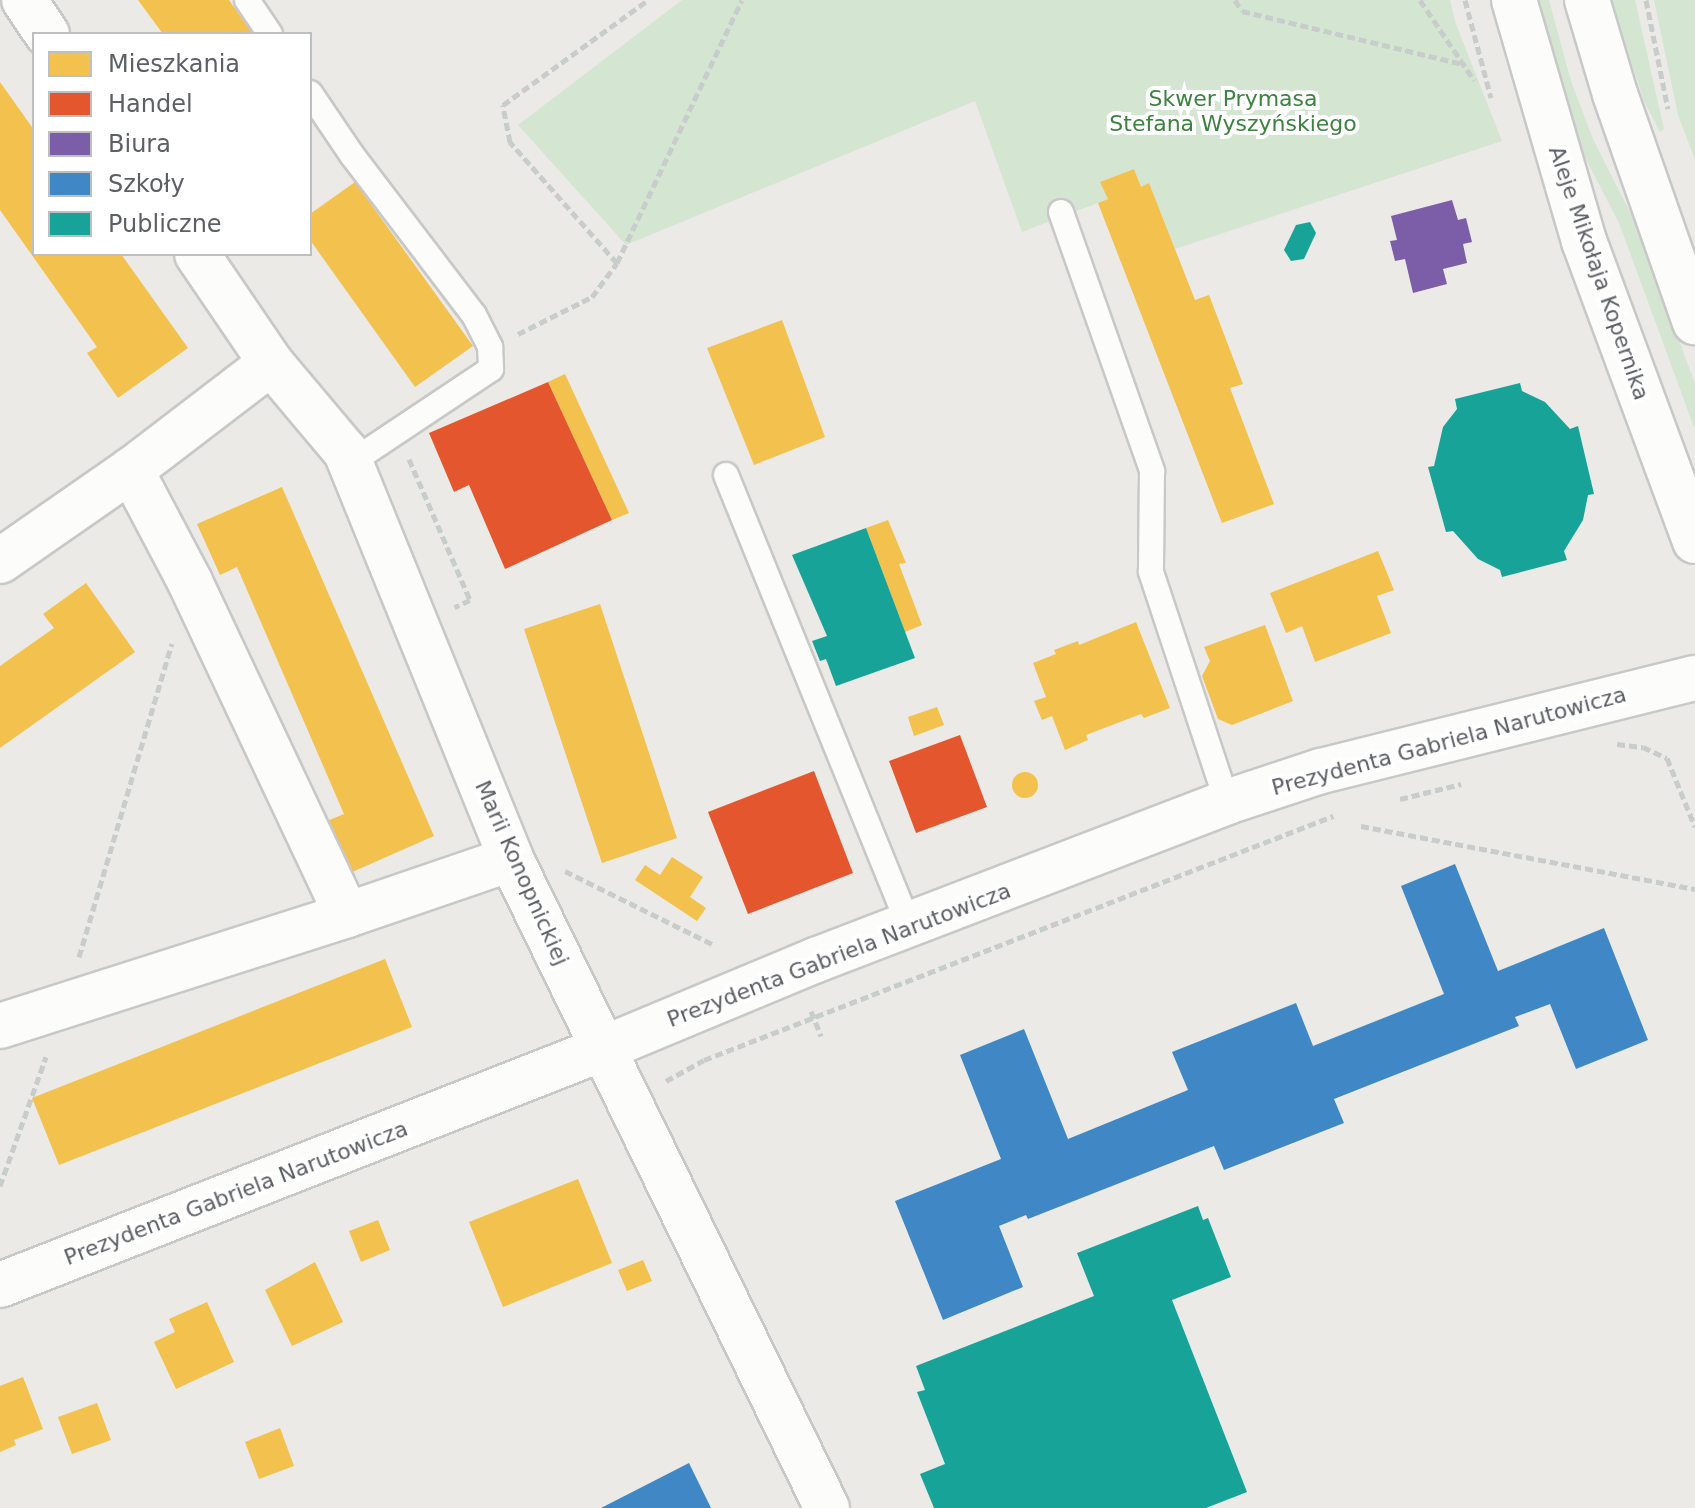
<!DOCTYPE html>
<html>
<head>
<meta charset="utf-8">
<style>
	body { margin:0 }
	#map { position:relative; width:1695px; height:1508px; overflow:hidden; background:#ebeae6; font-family:"DejaVu Sans",sans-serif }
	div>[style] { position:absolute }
	.green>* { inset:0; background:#d4e6d2 }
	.homes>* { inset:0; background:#f2c14e }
	.round { border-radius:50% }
	.shops>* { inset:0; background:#e4572e }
	.offices>* { inset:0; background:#7b5ea7 }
	.schools>* { inset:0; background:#3f88c5 }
	.public>* { inset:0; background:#17a398 }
	.path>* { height:5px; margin-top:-2.5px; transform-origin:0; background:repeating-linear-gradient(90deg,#c8ccca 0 8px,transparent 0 12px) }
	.roads { filter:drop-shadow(2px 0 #c8c8c8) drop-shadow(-2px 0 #c8c8c8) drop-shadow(0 2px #c8c8c8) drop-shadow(0 -2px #c8c8c8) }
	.service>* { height:24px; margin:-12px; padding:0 12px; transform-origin:12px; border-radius:12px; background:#fcfcfb }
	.minor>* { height:44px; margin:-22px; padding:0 22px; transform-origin:22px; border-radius:22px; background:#fcfcfb }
	.tertiary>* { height:44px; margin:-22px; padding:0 22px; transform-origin:22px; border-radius:22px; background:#fcfcfb }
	span { translate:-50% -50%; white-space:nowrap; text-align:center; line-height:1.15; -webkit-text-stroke:8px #fff; paint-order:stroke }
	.park-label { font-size:22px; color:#3c8240 }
	.street-label { font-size:22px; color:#5c5f63 }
	.legend { position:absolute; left:32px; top:32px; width:280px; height:224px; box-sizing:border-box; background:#fff; border:2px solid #bebfc1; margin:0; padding:10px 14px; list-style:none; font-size:24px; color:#5c5f63 }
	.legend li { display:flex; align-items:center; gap:16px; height:40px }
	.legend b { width:40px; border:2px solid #bebfc1 }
</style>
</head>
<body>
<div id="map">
	<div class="green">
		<div style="clip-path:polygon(682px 0,1450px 0,1456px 24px,1502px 141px,1175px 249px,1149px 184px,1141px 187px,1134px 169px,1101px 182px,1108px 199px,1022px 232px,975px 101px,626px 245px,518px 125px)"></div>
		<div style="clip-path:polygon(1537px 0,1549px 0,1571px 81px,1593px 139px,1639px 230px,1695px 384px,1695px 430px,1619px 223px,1578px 144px)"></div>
		<div style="clip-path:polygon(1611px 0,1635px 0,1664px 129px,1660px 132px,1644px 101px)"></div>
		<div style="clip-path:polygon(1654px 0,1695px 0,1695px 160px,1678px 115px)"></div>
	</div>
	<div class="homes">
		<div style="clip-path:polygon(138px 0,229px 0,253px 34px,163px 34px)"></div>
		<div style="clip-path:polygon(0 82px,34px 130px,34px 254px,121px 254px,188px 348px,118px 398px,87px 353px,97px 347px,0 210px)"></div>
		<div style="clip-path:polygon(1134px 169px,1141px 187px,1149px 183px,1195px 300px,1209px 295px,1243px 384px,1230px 388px,1274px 504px,1222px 523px,1098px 203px,1108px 199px,1100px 182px)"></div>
		<div style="clip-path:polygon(355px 182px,473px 346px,415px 387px,310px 240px,310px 214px)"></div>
		<div style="clip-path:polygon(782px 320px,825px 437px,754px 465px,707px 348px)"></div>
		<div style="clip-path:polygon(565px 374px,629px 513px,612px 520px,548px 382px)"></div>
		<div style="clip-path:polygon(282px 487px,434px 836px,350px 873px,327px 821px,344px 814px,237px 567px,220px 575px,197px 524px)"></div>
		<div style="clip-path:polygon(888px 520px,906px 563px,899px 564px,922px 625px,905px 632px,866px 528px)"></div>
		<div style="clip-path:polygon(1378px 551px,1394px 590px,1377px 596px,1391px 633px,1315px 662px,1302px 626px,1286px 633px,1270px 593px)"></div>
		<div style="clip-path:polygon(86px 583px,135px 652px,0 748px,0 666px,54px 628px,43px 614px)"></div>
		<div style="clip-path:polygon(600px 604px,677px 838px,602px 863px,524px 629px)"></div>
		<div style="clip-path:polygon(1136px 622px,1170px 708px,1144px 718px,1141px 714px,1086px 735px,1088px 740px,1065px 750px,1052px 716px,1042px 720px,1034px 701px,1046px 697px,1033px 663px,1056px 654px,1054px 650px,1078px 641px,1079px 645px)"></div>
		<div style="clip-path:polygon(1265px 625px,1293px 701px,1232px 725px,1218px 719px,1202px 676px,1210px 661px,1204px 647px)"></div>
		<div style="clip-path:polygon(937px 707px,944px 725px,914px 736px,908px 717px)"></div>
		<div class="round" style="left:1012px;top:772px;width:26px;height:26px"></div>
		<div style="clip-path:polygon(672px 857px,703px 877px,690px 897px,706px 908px,697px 921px,635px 880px,645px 865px,660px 875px)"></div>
		<div style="clip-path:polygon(385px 959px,412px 1027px,59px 1165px,32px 1098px)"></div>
		<div style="clip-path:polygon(578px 1179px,612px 1263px,503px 1307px,469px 1222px)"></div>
		<div style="clip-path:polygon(378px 1220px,390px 1250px,361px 1262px,349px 1231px)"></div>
		<div style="clip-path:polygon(643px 1260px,652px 1281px,627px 1291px,618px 1270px)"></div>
		<div style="clip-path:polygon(315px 1262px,343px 1322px,292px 1346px,265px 1290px)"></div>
		<div style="clip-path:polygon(207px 1302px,234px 1362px,176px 1389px,154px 1342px,175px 1332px,169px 1319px)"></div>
		<div style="clip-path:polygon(23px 1377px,43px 1429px,14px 1440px,16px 1445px,0 1452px,0 1386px)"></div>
		<div style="clip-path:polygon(97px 1403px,111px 1440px,72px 1454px,58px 1417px)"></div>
		<div style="clip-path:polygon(280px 1428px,294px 1466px,259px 1479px,245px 1442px)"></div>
	</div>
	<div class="shops">
		<div style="clip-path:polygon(548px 382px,612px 520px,505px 569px,469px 485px,454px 492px,429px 433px)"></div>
		<div style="clip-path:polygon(960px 735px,987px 807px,916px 833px,889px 761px)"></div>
		<div style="clip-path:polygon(814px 771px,853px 873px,748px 914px,708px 812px)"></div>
	</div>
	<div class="offices">
		<div style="clip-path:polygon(1452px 200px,1458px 220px,1466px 218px,1472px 242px,1463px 244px,1467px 263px,1443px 269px,1447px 284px,1413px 293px,1405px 259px,1395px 261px,1390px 241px,1397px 240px,1391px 216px)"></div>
	</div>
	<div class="schools">
		<div style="clip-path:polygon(1455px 864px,1498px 971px,1604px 928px,1648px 1040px,1576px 1069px,1550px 1004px,1515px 1017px,1519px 1026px,1334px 1099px,1344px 1123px,1224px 1170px,1214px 1146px,1028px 1219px,1026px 1215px,999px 1226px,1023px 1287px,943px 1320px,895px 1201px,1001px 1159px,960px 1055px,1024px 1029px,1068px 1139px,1188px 1090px,1172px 1052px,1296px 1003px,1313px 1046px,1444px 994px,1401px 886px)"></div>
		<div style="clip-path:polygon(689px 1463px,711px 1508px,601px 1508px)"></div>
	</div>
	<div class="public">
		<div style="clip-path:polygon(1310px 222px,1316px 233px,1304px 259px,1291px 261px,1284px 250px,1296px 225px)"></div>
		<div style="clip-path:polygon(1520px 383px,1522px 391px,1545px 402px,1570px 429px,1578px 426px,1594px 494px,1588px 495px,1583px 520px,1564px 551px,1567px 560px,1502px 577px,1500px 570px,1478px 559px,1453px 531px,1446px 532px,1428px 467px,1434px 466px,1443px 427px,1457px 409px,1455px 399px)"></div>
		<div style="clip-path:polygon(866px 528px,915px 658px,836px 686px,826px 659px,820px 661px,812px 641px,827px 636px,792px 555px)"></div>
		<div style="clip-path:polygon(1198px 1206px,1203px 1220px,1208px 1218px,1231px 1277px,1172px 1300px,1247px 1492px,1206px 1508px,934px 1508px,920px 1474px,945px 1464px,917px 1392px,925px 1390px,916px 1366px,1094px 1296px,1077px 1253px)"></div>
	</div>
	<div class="path">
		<div style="left:1235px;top:0;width:13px;rotate:58deg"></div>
		<div style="left:1242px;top:11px;width:227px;rotate:13.5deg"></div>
		<div style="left:1420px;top:0;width:97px;rotate:56deg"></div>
		<div style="left:1465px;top:0;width:101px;rotate:75.1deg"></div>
		<div style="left:1646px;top:0;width:111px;rotate:78.6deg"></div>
		<div style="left:617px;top:263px;width:291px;rotate:-64.6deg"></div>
		<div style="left:518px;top:334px;width:83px;rotate:-26.6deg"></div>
		<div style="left:592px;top:297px;width:42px;rotate:-53.7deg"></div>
		<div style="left:617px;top:263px;width:162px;rotate:-131.5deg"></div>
		<div style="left:510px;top:142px;width:38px;rotate:-101deg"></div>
		<div style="left:503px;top:105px;width:179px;rotate:-35.9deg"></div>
		<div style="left:409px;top:459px;width:154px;rotate:66.6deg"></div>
		<div style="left:470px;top:600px;width:17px;rotate:155deg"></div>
		<div style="left:1617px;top:744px;width:26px;rotate:7deg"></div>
		<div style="left:1643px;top:747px;width:26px;rotate:25deg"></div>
		<div style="left:1667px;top:758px;width:74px;rotate:67.9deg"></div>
		<div style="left:1400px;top:799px;width:63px;rotate:-13.8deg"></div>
		<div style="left:1361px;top:826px;width:340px;rotate:10.7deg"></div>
		<div style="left:565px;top:871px;width:166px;rotate:26.4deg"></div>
		<div style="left:79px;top:957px;width:327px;rotate:-73.5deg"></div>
		<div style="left:811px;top:1011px;width:27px;rotate:68deg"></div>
		<div style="left:666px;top:1081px;width:43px;rotate:-28.9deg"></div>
		<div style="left:704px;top:1060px;width:675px;rotate:-21.2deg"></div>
		<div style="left:0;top:1186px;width:137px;rotate:-70.4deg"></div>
	</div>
	<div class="roads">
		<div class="service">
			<div style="left:247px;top:0;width:41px;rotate:55.9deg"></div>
			<div style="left:310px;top:93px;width:75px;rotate:55.9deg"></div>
			<div style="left:352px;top:155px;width:201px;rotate:52.7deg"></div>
			<div style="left:474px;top:315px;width:36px;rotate:63deg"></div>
			<div style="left:490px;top:347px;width:22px;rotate:87deg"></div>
			<div style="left:491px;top:369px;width:169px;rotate:146.3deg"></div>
			<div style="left:1061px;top:212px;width:275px;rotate:70.6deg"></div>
			<div style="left:1152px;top:471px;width:101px;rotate:90.6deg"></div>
			<div style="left:1151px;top:572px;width:242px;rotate:71.7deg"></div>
			<div style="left:726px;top:475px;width:484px;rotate:67.9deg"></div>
		</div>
		<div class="minor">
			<div style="left:24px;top:0;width:41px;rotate:55.9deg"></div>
			<div style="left:197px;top:254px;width:132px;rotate:55.8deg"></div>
			<div style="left:271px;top:363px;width:116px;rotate:49.9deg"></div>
			<div style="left:346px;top:452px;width:439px;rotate:67.9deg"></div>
			<div style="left:511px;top:859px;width:722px;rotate:64.04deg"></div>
			<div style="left:131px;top:470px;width:127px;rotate:62.2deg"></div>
			<div style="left:190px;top:582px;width:368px;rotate:64.8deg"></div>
			<div style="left:347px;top:915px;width:173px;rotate:-18.9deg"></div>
			<div style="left:0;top:561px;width:160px;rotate:-34.8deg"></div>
			<div style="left:131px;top:470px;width:176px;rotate:-37.4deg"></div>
			<div style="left:0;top:1026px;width:364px;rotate:-17.7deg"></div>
		</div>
		<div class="tertiary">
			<div style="left:1514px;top:0;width:251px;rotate:73.8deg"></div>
			<div style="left:1584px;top:241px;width:320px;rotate:69.7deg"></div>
			<div style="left:1587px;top:0;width:98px;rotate:73.4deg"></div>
			<div style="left:1615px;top:94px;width:242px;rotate:70.7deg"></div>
			<div style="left:0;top:1285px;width:647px;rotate:-21.41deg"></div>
			<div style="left:602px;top:1049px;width:232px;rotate:-22.6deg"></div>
			<div style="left:816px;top:960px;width:440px;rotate:-21deg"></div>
			<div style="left:1227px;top:802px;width:99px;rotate:-18.3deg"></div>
			<div style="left:1321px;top:771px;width:385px;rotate:-14deg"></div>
		</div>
	</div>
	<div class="park-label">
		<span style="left:1233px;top:111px">Skwer Prymasa<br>Stefana Wyszyńskiego</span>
	</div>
	<div class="street-label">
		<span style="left:1599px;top:273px;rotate:71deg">Aleje Mikołaja Kopernika</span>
		<span style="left:1449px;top:741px;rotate:-15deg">Prezydenta Gabriela Narutowicza</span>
		<span style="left:522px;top:873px;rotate:66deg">Marii Konopnickiej</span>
		<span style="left:839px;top:955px;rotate:-21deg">Prezydenta Gabriela Narutowicza</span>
		<span style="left:236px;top:1193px;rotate:-21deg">Prezydenta Gabriela Narutowicza</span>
	</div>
	<ul class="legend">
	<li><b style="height:22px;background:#f2c14e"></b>Mieszkania</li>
	<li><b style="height:22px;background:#e4572e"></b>Handel</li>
	<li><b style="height:22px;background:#7b5ea7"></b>Biura</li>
	<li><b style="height:22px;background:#3f88c5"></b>Szkoły</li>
	<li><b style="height:22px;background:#17a398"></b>Publiczne</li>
	</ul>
</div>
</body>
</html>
